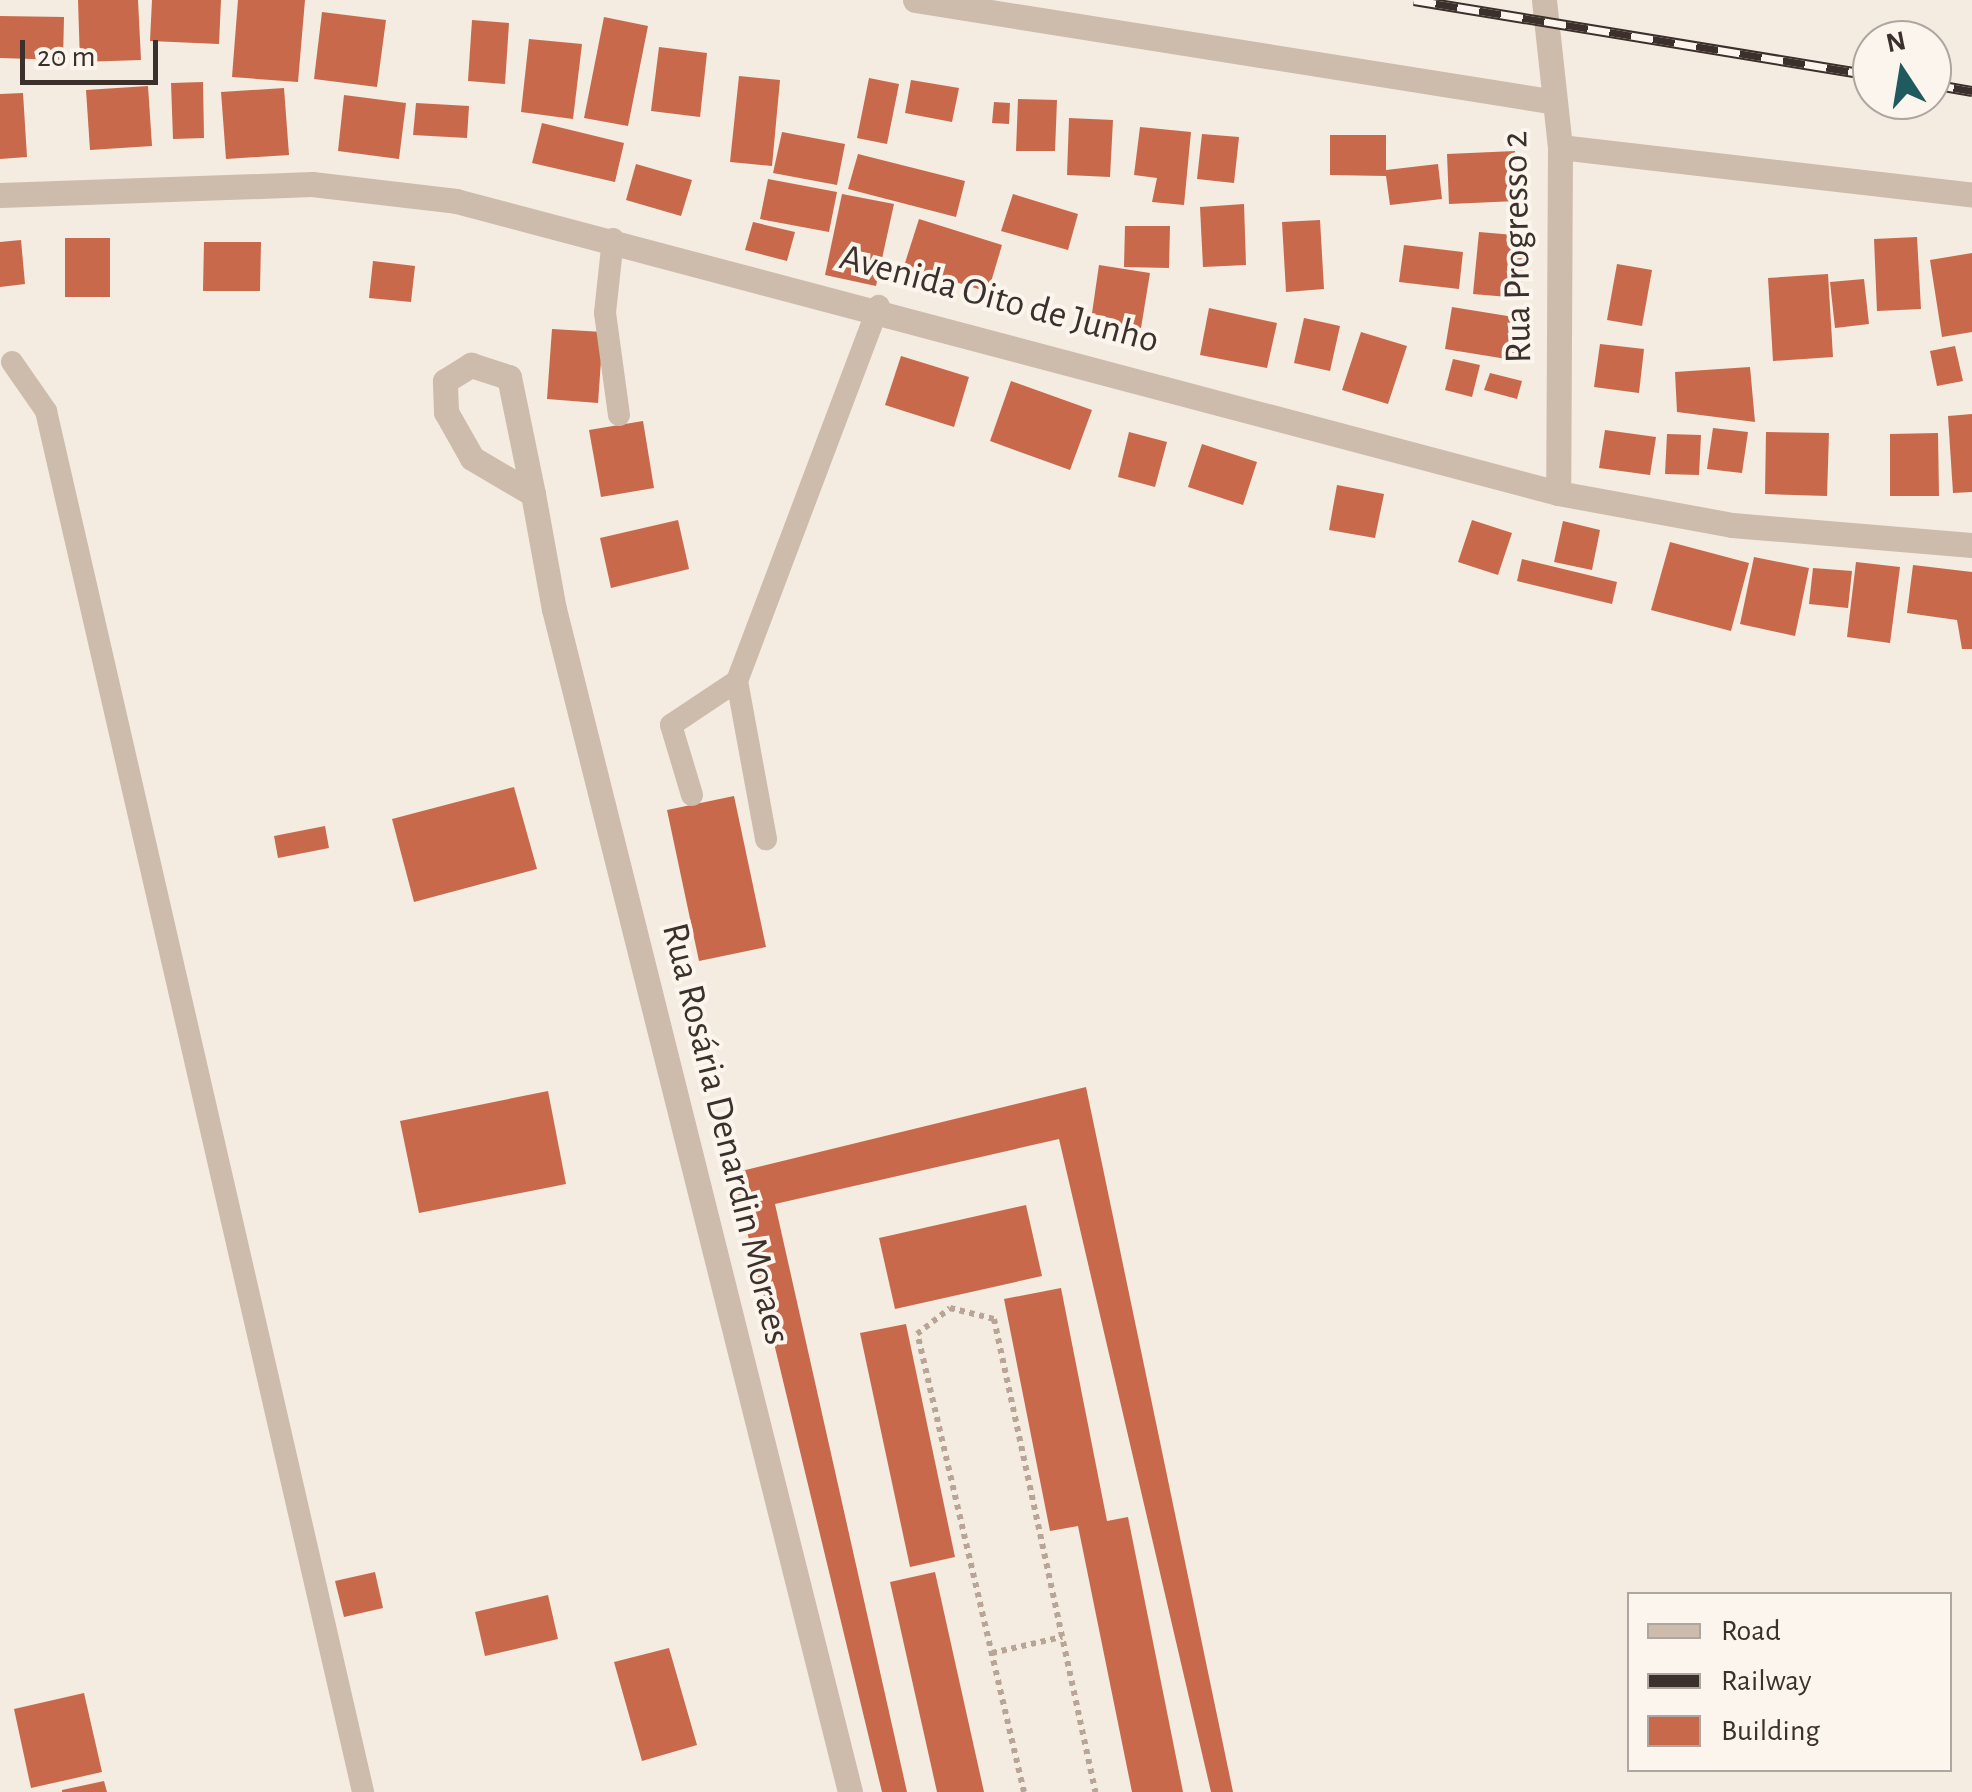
<!DOCTYPE html>
<html>
<head>
<meta charset="utf-8">
<style>
	body { margin:0 }
	#map { position:relative; width:1972px; height:1792px; overflow:hidden; background:#f4ebe1; font-family:"Alegreya Sans",sans-serif }
	div>[style] { position:absolute }
	.building>* { inset:0; background:#c8694b }
	.path>* { height:6px; margin-top:-3px; transform-origin:0; background:repeating-linear-gradient(90deg,#b9a596 0 5px,transparent 0 10px) }
	.service>* { height:22px; margin:-11px; padding:0 11px; transform-origin:11px; border-radius:11px; background:#cdbbac }
	.minor>* { height:25px; margin:-12.5px; padding:0 12.5px; transform-origin:12.5px; border-radius:12.5px; background:#cdbbac }
	.rail>* { height:11px; margin-top:-5.5px; transform-origin:0; background:repeating-linear-gradient(90deg,#fbf5ee 0 22px,#3b302b 0 44px); box-sizing:border-box; border-block:2px solid #3b302b }
	span { translate:-50% -50%; white-space:nowrap; text-align:center; line-height:1.15; -webkit-text-stroke:8px #fbf5ee; paint-order:stroke }
	.street-label { font-size:38px; color:#3b302b }
	.legend { position:absolute; left:1627px; top:1592px; width:325px; height:180px; box-sizing:border-box; background:#fbf5ee; border:2px solid #aea6a0; margin:0; padding:12px 18px; list-style:none; font-size:30px; color:#3b302b }
	.legend li { display:flex; align-items:center; gap:20px; height:50px }
	.legend b { width:50px; border:2px solid #aea6a0 }
	.north { position:absolute; left:1852px; top:20px; width:100px; height:100px; box-sizing:border-box; background:#fbf5ee; border:2px solid #aea6a0; border-radius:50%; rotate:348deg; font-size:28px; font-weight:700; line-height:40px; text-align:center; color:#3b302b }
	.north::after { content:''; display:block; margin:auto; width:35px; height:45px; background:#1f5a5e; clip-path:polygon(50% 0,100% 100%,50% 72%,0 100%) }
	.scale { position:absolute; left:20px; top:40px; width:138px; height:45px; box-sizing:border-box; border:5px solid #3b302b; border-top:0; padding-left:12px; font-size:30px; line-height:35px; white-space:nowrap; color:#3b302b; -webkit-text-stroke:8px #fbf5ee; paint-order:stroke }
</style>
</head>
<body>
<div id="map">
	<div class="building">
		<div style="clip-path:polygon(78px 0,138px 0,141px 60px,80px 62px)"></div>
		<div style="clip-path:polygon(152px 0,221px 0,219px 44px,150px 41px)"></div>
		<div style="clip-path:polygon(238px 0,305px 0,298px 82px,232px 77px)"></div>
		<div style="clip-path:polygon(322px 12px,386px 20px,377px 87px,314px 79px)"></div>
		<div style="clip-path:polygon(0 16px,64px 17px,63px 60px,0 58px)"></div>
		<div style="clip-path:polygon(604px 17px,648px 26px,628px 126px,584px 118px)"></div>
		<div style="clip-path:polygon(472px 20px,509px 23px,505px 84px,468px 81px)"></div>
		<div style="clip-path:polygon(529px 39px,582px 44px,573px 119px,521px 112px)"></div>
		<div style="clip-path:polygon(659px 47px,707px 53px,700px 117px,651px 111px)"></div>
		<div style="clip-path:polygon(739px 76px,780px 80px,772px 166px,730px 162px)"></div>
		<div style="clip-path:polygon(869px 78px,899px 84px,887px 144px,857px 138px)"></div>
		<div style="clip-path:polygon(911px 80px,959px 88px,952px 122px,905px 113px)"></div>
		<div style="clip-path:polygon(203px 82px,204px 138px,173px 139px,171px 83px)"></div>
		<div style="clip-path:polygon(148px 86px,152px 146px,90px 150px,86px 90px)"></div>
		<div style="clip-path:polygon(284px 88px,289px 155px,226px 159px,221px 92px)"></div>
		<div style="clip-path:polygon(23px 93px,27px 157px,0 159px,0 94px)"></div>
		<div style="clip-path:polygon(344px 95px,406px 103px,399px 159px,338px 151px)"></div>
		<div style="clip-path:polygon(1018px 99px,1057px 100px,1055px 151px,1016px 151px)"></div>
		<div style="clip-path:polygon(994px 102px,1010px 103px,1009px 124px,992px 123px)"></div>
		<div style="clip-path:polygon(416px 103px,469px 106px,467px 138px,413px 135px)"></div>
		<div style="clip-path:polygon(1069px 118px,1113px 120px,1110px 177px,1067px 175px)"></div>
		<div style="clip-path:polygon(542px 123px,624px 143px,615px 182px,532px 163px)"></div>
		<div style="clip-path:polygon(1140px 127px,1191px 132px,1184px 205px,1152px 202px,1157px 178px,1134px 175px)"></div>
		<div style="clip-path:polygon(782px 132px,845px 144px,837px 185px,773px 173px)"></div>
		<div style="clip-path:polygon(1202px 134px,1239px 137px,1234px 183px,1197px 179px)"></div>
		<div style="clip-path:polygon(1330px 135px,1386px 135px,1386px 170px,1438px 164px,1442px 199px,1390px 205px,1386px 176px,1330px 175px)"></div>
		<div style="clip-path:polygon(1515px 151px,1517px 201px,1449px 204px,1447px 154px)"></div>
		<div style="clip-path:polygon(858px 154px,965px 181px,956px 217px,848px 189px)"></div>
		<div style="clip-path:polygon(636px 164px,692px 180px,681px 216px,626px 200px)"></div>
		<div style="clip-path:polygon(768px 179px,837px 192px,829px 232px,760px 219px)"></div>
		<div style="clip-path:polygon(842px 194px,894px 204px,876px 286px,825px 275px)"></div>
		<div style="clip-path:polygon(1013px 194px,1078px 214px,1068px 250px,1001px 231px)"></div>
		<div style="clip-path:polygon(1244px 204px,1246px 265px,1203px 267px,1200px 207px)"></div>
		<div style="clip-path:polygon(919px 219px,1002px 245px,988px 292px,904px 266px)"></div>
		<div style="clip-path:polygon(1320px 220px,1324px 289px,1286px 292px,1282px 222px)"></div>
		<div style="clip-path:polygon(753px 222px,795px 232px,787px 261px,745px 250px)"></div>
		<div style="clip-path:polygon(1125px 226px,1170px 226px,1169px 268px,1124px 267px)"></div>
		<div style="clip-path:polygon(1479px 232px,1526px 236px,1520px 298px,1473px 294px)"></div>
		<div style="clip-path:polygon(1917px 237px,1921px 309px,1877px 311px,1874px 239px)"></div>
		<div style="clip-path:polygon(65px 238px,110px 238px,110px 297px,65px 297px)"></div>
		<div style="clip-path:polygon(21px 240px,25px 284px,0 287px,0 242px)"></div>
		<div style="clip-path:polygon(204px 242px,261px 242px,260px 291px,203px 291px)"></div>
		<div style="clip-path:polygon(1404px 245px,1463px 252px,1459px 289px,1399px 282px)"></div>
		<div style="clip-path:polygon(1972px 253px,1972px 332px,1942px 337px,1930px 260px)"></div>
		<div style="clip-path:polygon(373px 261px,415px 266px,411px 302px,369px 298px)"></div>
		<div style="clip-path:polygon(1617px 264px,1652px 270px,1642px 326px,1607px 320px)"></div>
		<div style="clip-path:polygon(1099px 265px,1150px 273px,1141px 328px,1091px 320px)"></div>
		<div style="clip-path:polygon(1828px 274px,1833px 357px,1773px 361px,1768px 278px)"></div>
		<div style="clip-path:polygon(1864px 279px,1869px 324px,1835px 328px,1830px 282px)"></div>
		<div style="clip-path:polygon(1452px 307px,1526px 319px,1519px 361px,1445px 349px)"></div>
		<div style="clip-path:polygon(1209px 308px,1277px 323px,1267px 368px,1200px 355px)"></div>
		<div style="clip-path:polygon(1304px 318px,1340px 326px,1330px 371px,1294px 363px)"></div>
		<div style="clip-path:polygon(552px 329px,603px 332px,598px 403px,547px 399px)"></div>
		<div style="clip-path:polygon(1361px 332px,1407px 346px,1388px 404px,1342px 390px)"></div>
		<div style="clip-path:polygon(1600px 344px,1644px 349px,1639px 393px,1594px 387px)"></div>
		<div style="clip-path:polygon(1955px 346px,1963px 381px,1937px 386px,1930px 351px)"></div>
		<div style="clip-path:polygon(901px 356px,969px 377px,954px 427px,885px 405px)"></div>
		<div style="clip-path:polygon(1453px 359px,1480px 365px,1472px 397px,1445px 390px)"></div>
		<div style="clip-path:polygon(1750px 367px,1755px 422px,1677px 412px,1675px 372px)"></div>
		<div style="clip-path:polygon(1490px 373px,1522px 381px,1517px 399px,1484px 390px)"></div>
		<div style="clip-path:polygon(1011px 381px,1092px 410px,1070px 470px,990px 441px)"></div>
		<div style="clip-path:polygon(1972px 414px,1972px 492px,1953px 493px,1948px 416px)"></div>
		<div style="clip-path:polygon(643px 421px,654px 488px,601px 497px,589px 430px)"></div>
		<div style="clip-path:polygon(1713px 428px,1748px 432px,1742px 473px,1707px 469px)"></div>
		<div style="clip-path:polygon(1605px 430px,1656px 437px,1650px 475px,1599px 468px)"></div>
		<div style="clip-path:polygon(1129px 432px,1167px 442px,1155px 487px,1118px 477px)"></div>
		<div style="clip-path:polygon(1766px 432px,1829px 433px,1827px 496px,1765px 494px)"></div>
		<div style="clip-path:polygon(1938px 433px,1939px 496px,1890px 496px,1890px 434px)"></div>
		<div style="clip-path:polygon(1667px 434px,1701px 435px,1699px 475px,1665px 474px)"></div>
		<div style="clip-path:polygon(1202px 444px,1257px 462px,1243px 505px,1188px 487px)"></div>
		<div style="clip-path:polygon(1337px 485px,1384px 494px,1375px 538px,1329px 530px)"></div>
		<div style="clip-path:polygon(678px 520px,689px 569px,611px 588px,600px 538px)"></div>
		<div style="clip-path:polygon(1472px 520px,1512px 533px,1498px 575px,1458px 562px)"></div>
		<div style="clip-path:polygon(1563px 521px,1600px 530px,1592px 570px,1554px 562px)"></div>
		<div style="clip-path:polygon(1670px 542px,1749px 563px,1731px 631px,1651px 610px)"></div>
		<div style="clip-path:polygon(1754px 557px,1809px 568px,1795px 636px,1740px 624px)"></div>
		<div style="clip-path:polygon(1522px 559px,1617px 582px,1612px 604px,1517px 581px)"></div>
		<div style="clip-path:polygon(1856px 562px,1900px 567px,1890px 643px,1847px 637px)"></div>
		<div style="clip-path:polygon(1913px 565px,1972px 572px,1972px 649px,1962px 649px,1957px 620px,1907px 613px)"></div>
		<div style="clip-path:polygon(1813px 568px,1852px 571px,1848px 608px,1809px 604px)"></div>
		<div style="clip-path:polygon(514px 787px,537px 869px,414px 902px,392px 819px)"></div>
		<div style="clip-path:polygon(734px 796px,766px 947px,699px 961px,667px 810px)"></div>
		<div style="clip-path:polygon(325px 826px,329px 848px,278px 858px,274px 836px)"></div>
		<div style="clip-path:polygon(1086px 1087px,1233px 1792px,1211px 1792px,1059px 1139px,775px 1204px,907px 1792px,882px 1792px,733px 1173px)"></div>
		<div style="clip-path:polygon(548px 1091px,566px 1184px,419px 1213px,400px 1121px)"></div>
		<div style="clip-path:polygon(1026px 1205px,1042px 1276px,895px 1309px,879px 1238px)"></div>
		<div style="clip-path:polygon(1061px 1288px,1107px 1521px,1128px 1517px,1183px 1792px,1132px 1792px,1078px 1526px,1050px 1531px,1004px 1299px)"></div>
		<div style="clip-path:polygon(906px 1324px,955px 1557px,910px 1567px,860px 1333px)"></div>
		<div style="clip-path:polygon(375px 1572px,383px 1608px,344px 1617px,335px 1581px)"></div>
		<div style="clip-path:polygon(935px 1572px,984px 1792px,937px 1792px,890px 1582px)"></div>
		<div style="clip-path:polygon(548px 1595px,558px 1639px,485px 1656px,475px 1612px)"></div>
		<div style="clip-path:polygon(669px 1648px,697px 1745px,642px 1761px,614px 1662px)"></div>
		<div style="clip-path:polygon(84px 1693px,102px 1772px,31px 1788px,14px 1709px)"></div>
		<div style="clip-path:polygon(104px 1781px,107px 1792px,62px 1792px,62px 1790px)"></div>
	</div>
	<div class="path">
		<div style="left:992px;top:1653px;width:72px;rotate:-12.9deg"></div>
		<div style="left:1024px;top:1792px;width:470px;rotate:-103.1deg"></div>
		<div style="left:917px;top:1334px;width:42px;rotate:-38.2deg"></div>
		<div style="left:950px;top:1308px;width:45px;rotate:14deg"></div>
		<div style="left:994px;top:1319px;width:484px;rotate:77.9deg"></div>
	</div>
	<div class="service">
		<div style="left:613px;top:239px;width:74px;rotate:96.2deg"></div>
		<div style="left:605px;top:313px;width:103px;rotate:82.2deg"></div>
		<div style="left:12px;top:362px;width:60px;rotate:55.2deg"></div>
		<div style="left:46px;top:411px;width:1417px;rotate:77.07deg"></div>
		<div style="left:737px;top:681px;width:161px;rotate:79.6deg"></div>
		<div style="left:692px;top:795px;width:73px;rotate:-106.7deg"></div>
		<div style="left:671px;top:725px;width:79px;rotate:-33.7deg"></div>
		<div style="left:737px;top:681px;width:401px;rotate:-69.3deg"></div>
	</div>
	<div class="minor">
		<div style="left:915px;top:0;width:643px;rotate:9.04deg"></div>
		<div style="left:1544px;top:0;width:148px;rotate:83.8deg"></div>
		<div style="left:1560px;top:147px;width:346px;rotate:90.3deg"></div>
		<div style="left:1560px;top:147px;width:415px;rotate:6.6deg"></div>
		<div style="left:0;top:195px;width:312px;rotate:-2deg"></div>
		<div style="left:312px;top:184px;width:145px;rotate:6.7deg"></div>
		<div style="left:456px;top:201px;width:1140px;rotate:14.84deg"></div>
		<div style="left:1558px;top:493px;width:177px;rotate:10.4deg"></div>
		<div style="left:1732px;top:525px;width:241px;rotate:4.8deg"></div>
		<div style="left:533px;top:494px;width:71px;rotate:-149.5deg"></div>
		<div style="left:472px;top:458px;width:53px;rotate:-119.5deg"></div>
		<div style="left:446px;top:412px;width:31px;rotate:-92deg"></div>
		<div style="left:445px;top:381px;width:31px;rotate:-32deg"></div>
		<div style="left:471px;top:365px;width:40px;rotate:18deg"></div>
		<div style="left:509px;top:377px;width:119px;rotate:78.4deg"></div>
		<div style="left:533px;top:494px;width:117px;rotate:79.7deg"></div>
		<div style="left:554px;top:609px;width:1219px;rotate:75.95deg"></div>
	</div>
	<div class="rail">
		<div style="left:1414px;top:0;width:464px;rotate:9.3deg"></div>
		<div style="left:1932px;top:84px;width:41px;rotate:9.9deg"></div>
	</div>
	<div class="street-label">
		<span style="left:1518px;top:247px;rotate:-91deg">Rua Progresso 2</span>
		<span style="left:999px;top:300px;rotate:15deg">Avenida Oito de Junho</span>
		<span style="left:725px;top:1134px;rotate:76deg">Rua Rosária Denardin Moraes</span>
	</div>
	<ul class="legend">
	<li><b style="height:12px;background:#cdbbac"></b>Road</li>
	<li><b style="height:12px;background:#3b302b"></b>Railway</li>
	<li><b style="height:28px;background:#c8694b"></b>Building</li>
	</ul>
	<div class="north">N</div>
	<div class="scale">20 m</div>
</div>
</body>
</html>
